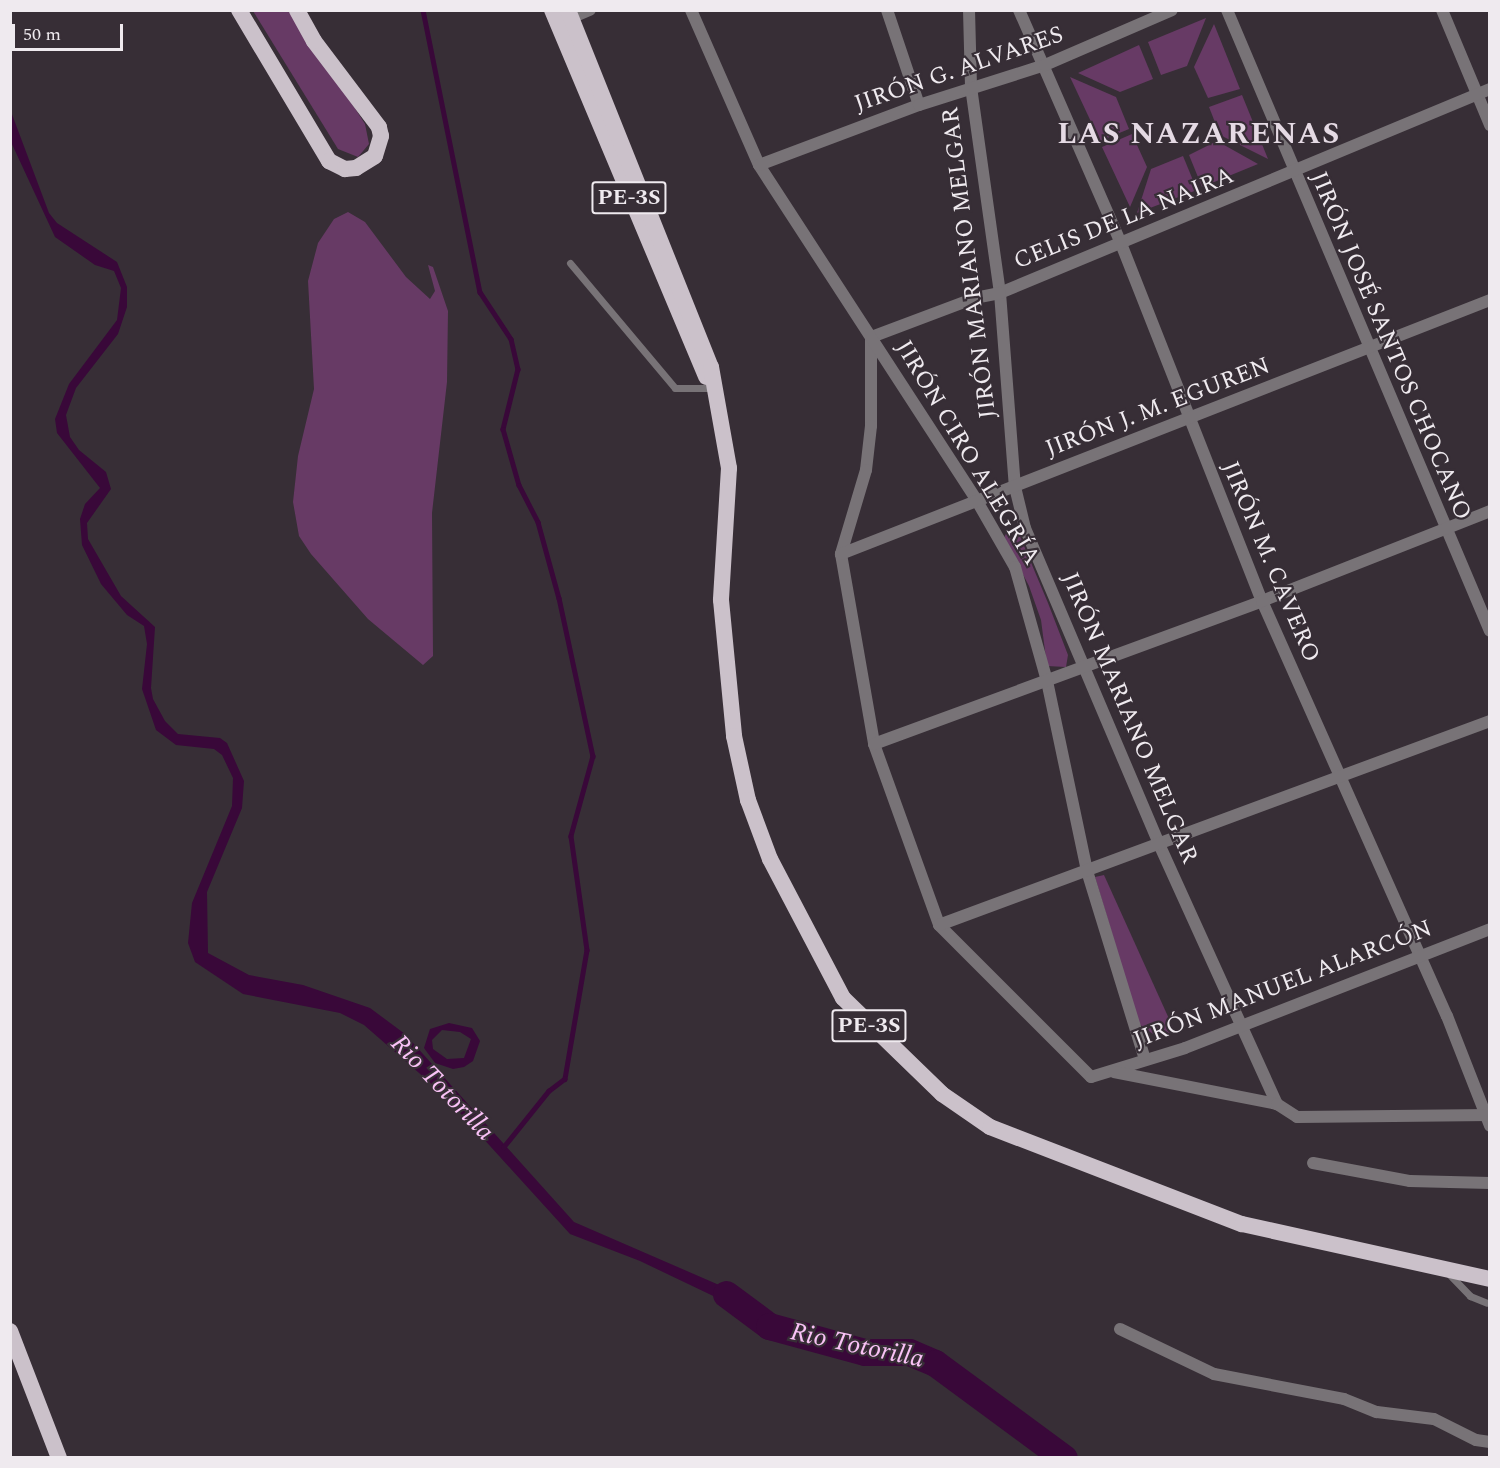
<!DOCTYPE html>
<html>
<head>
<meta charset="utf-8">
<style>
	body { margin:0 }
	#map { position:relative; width:1500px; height:1468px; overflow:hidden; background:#372e36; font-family:Spectral,serif }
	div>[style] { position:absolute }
	.green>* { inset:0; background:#673a65 }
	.water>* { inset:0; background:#390839 }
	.stream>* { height:4.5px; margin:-2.25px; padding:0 2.25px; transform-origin:2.25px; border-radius:2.25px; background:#390839 }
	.river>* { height:27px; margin:-13.5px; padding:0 13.5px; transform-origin:13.5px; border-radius:13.5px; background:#390839 }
	.service>* { height:7px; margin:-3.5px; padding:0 3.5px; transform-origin:3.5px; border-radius:3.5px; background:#787377 }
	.minor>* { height:12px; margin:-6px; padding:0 6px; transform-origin:6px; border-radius:6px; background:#787377 }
	.tertiary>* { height:12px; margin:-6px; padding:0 6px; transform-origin:6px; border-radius:6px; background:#787377 }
	.trunk>* { height:16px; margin:-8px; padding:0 8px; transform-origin:8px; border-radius:8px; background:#cbc1ca }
	span { translate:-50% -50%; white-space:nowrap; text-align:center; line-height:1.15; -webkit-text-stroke:4.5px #372e36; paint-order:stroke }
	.shield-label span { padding:2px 4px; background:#372e36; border:2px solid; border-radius:4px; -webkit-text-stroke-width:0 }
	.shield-label { font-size:22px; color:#efeaef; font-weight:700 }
	.street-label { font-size:24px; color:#efeaef }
	.water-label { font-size:26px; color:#f9c2f6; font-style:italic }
	.district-label { font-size:30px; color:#e5dae4; font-weight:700; letter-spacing:1.5px }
	.frame { position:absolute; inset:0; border:12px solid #efeaef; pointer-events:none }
	.scale { position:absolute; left:12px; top:24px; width:111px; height:27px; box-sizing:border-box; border:3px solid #efeaef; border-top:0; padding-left:8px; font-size:18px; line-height:21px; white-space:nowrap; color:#efeaef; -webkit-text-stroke:4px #372e36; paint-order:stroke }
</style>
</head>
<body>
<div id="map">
	<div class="green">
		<div style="clip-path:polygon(253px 11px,293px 11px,365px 124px,369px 144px,358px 157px,338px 149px)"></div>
		<div style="clip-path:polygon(1206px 18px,1187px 66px,1161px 75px,1148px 42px)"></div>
		<div style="clip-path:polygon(1214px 24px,1240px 89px,1208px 98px,1194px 67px)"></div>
		<div style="clip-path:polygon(1139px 45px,1153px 79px,1120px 92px,1078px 73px)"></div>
		<div style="clip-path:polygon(1070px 77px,1116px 97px,1129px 129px,1100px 141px)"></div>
		<div style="clip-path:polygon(1242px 95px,1268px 159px,1220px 135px,1209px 107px)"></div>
		<div style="clip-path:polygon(1132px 134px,1147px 167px,1130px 207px,1102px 147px)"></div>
		<div style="clip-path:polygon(1217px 141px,1258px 164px,1202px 187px,1189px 155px)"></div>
		<div style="clip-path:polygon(1183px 156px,1197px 190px,1137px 213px,1151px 169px)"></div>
		<div style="clip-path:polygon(348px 212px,365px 222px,406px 277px,430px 299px,435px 291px,428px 265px,433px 267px,448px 311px,447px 382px,432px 513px,433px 656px,423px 665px,368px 619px,311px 554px,299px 536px,293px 502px,298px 456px,314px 389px,308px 281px,318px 243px,334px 219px)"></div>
		<div style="clip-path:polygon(1008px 529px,1019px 534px,1048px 603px,1068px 655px,1066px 667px,1047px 666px,1041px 620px,1029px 586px,1004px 538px)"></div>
		<div style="clip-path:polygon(1104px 875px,1175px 1032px,1174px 1034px,1153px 1034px,1139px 1024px,1095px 877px)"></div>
	</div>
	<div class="water">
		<div style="clip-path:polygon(10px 109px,49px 213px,57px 223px,117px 262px,127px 287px,127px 307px,118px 334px,76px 388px,66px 415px,70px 437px,79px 450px,106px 472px,111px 489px,87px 523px,88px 539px,121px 596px,155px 627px,151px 688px,153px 699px,165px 721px,178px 734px,220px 738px,227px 743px,244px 781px,242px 808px,207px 892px,208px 953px,249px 975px,303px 985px,370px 1008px,405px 1034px,574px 1222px,726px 1288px,757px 1308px,753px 1320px,730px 1304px,640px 1261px,570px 1234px,442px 1093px,364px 1025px,340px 1013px,243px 994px,195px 962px,188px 943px,192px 903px,232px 806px,233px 778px,222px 755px,214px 749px,176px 745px,156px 730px,142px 689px,147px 644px,144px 626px,127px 615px,101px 584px,82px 545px,80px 519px,85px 504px,100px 488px,57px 433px,55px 419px,69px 384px,117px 320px,121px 288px,114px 271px,95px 265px,55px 237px,11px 142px)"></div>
		<div style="clip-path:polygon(evenodd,449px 1023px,472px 1028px,480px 1041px,473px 1061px,464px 1067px,453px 1069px,435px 1063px,424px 1048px,430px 1029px,449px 1023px,442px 1030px,460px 1032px,471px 1039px,464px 1058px,447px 1059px,433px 1049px,432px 1040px,442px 1030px)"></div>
	</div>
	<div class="stream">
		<div style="left:423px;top:10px;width:288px;rotate:78.6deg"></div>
		<div style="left:480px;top:292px;width:56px;rotate:56.6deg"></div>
		<div style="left:511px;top:339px;width:31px;rotate:77deg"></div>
		<div style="left:518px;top:369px;width:62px;rotate:104deg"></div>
		<div style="left:503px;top:429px;width:58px;rotate:74.1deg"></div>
		<div style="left:519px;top:485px;width:42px;rotate:62.8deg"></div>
		<div style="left:538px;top:522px;width:79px;rotate:74.6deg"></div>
		<div style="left:559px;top:598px;width:162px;rotate:77.9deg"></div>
		<div style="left:593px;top:756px;width:83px;rotate:105.4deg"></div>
		<div style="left:571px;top:836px;width:115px;rotate:82deg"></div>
		<div style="left:587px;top:950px;width:131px;rotate:99.7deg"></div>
		<div style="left:565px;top:1079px;width:20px;rotate:143deg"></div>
		<div style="left:549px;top:1091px;width:72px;rotate:128.8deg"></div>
	</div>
	<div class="river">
		<div style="left:726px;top:1294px;width:54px;rotate:36.7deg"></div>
		<div style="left:769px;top:1326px;width:99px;rotate:15.2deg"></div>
		<div style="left:865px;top:1352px;width:44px"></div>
		<div style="left:909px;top:1352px;width:28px;rotate:23deg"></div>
		<div style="left:935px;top:1363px;width:160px;rotate:36.4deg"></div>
	</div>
	<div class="service">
		<div style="left:570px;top:263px;width:163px;rotate:50deg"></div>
		<div style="left:675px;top:388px;width:37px"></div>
		<div style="left:1448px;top:1273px;width:32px;rotate:46deg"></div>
		<div style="left:1470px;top:1296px;width:18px;rotate:22deg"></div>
	</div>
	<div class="minor">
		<div style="left:887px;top:10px;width:100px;rotate:71.4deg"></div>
		<div style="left:969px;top:10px;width:77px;rotate:88.5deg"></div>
		<div style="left:971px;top:87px;width:208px;rotate:82deg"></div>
		<div style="left:1000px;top:293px;width:195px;rotate:85.6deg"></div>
		<div style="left:1015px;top:487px;width:42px;rotate:76.3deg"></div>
		<div style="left:1025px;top:528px;width:343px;rotate:67deg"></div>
		<div style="left:1159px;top:844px;width:286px;rotate:65.6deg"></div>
		<div style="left:1019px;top:10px;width:252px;rotate:66.4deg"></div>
		<div style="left:1120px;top:241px;width:387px;rotate:68.5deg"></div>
		<div style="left:1262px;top:601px;width:454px;rotate:66deg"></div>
		<div style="left:1447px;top:1016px;width:118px;rotate:68.6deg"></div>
		<div style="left:1227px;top:10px;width:674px;rotate:67.05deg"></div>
		<div style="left:1442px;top:10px;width:125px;rotate:67.3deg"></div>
		<div style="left:566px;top:20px;width:26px;rotate:-23deg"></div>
		<div style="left:1490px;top:89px;width:531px;rotate:157.4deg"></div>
		<div style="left:1000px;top:293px;width:25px;rotate:169deg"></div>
		<div style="left:975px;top:298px;width:111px;rotate:159.4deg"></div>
		<div style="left:871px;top:337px;width:89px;rotate:90deg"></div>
		<div style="left:871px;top:426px;width:44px;rotate:96.5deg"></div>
		<div style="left:866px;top:470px;width:88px;rotate:106.6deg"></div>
		<div style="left:841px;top:554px;width:193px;rotate:80.1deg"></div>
		<div style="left:874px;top:744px;width:192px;rotate:70.2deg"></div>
		<div style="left:939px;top:925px;width:215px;rotate:45deg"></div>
		<div style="left:1091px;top:1077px;width:98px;rotate:-17.1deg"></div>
		<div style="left:1185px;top:1048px;width:327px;rotate:-21.3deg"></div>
		<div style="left:759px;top:165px;width:401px;rotate:57deg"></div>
		<div style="left:977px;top:501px;width:76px;rotate:60.1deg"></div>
		<div style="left:1015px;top:567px;width:118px;rotate:74.3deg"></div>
		<div style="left:1047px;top:681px;width:194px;rotate:78.1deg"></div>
		<div style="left:1087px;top:871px;width:197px;rotate:72.9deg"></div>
		<div style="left:841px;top:554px;width:697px;rotate:-21.37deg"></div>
		<div style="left:874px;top:744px;width:414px;rotate:-20.2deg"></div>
		<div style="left:1262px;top:601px;width:245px;rotate:-21.5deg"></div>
		<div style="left:939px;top:925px;width:588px;rotate:-20.32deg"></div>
		<div style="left:1114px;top:1072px;width:166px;rotate:11.1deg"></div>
		<div style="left:1277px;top:1104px;width:24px;rotate:33deg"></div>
		<div style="left:1297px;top:1117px;width:193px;rotate:-0.6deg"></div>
		<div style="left:1313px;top:1163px;width:99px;rotate:10.5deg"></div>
		<div style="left:1410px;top:1181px;width:80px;rotate:1.4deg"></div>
		<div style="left:1120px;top:1329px;width:104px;rotate:25.6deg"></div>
		<div style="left:1214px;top:1374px;width:132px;rotate:10.9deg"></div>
		<div style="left:1344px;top:1399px;width:35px;rotate:22deg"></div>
		<div style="left:1377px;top:1412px;width:57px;rotate:7deg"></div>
		<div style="left:1434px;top:1419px;width:47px;rotate:26.6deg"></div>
		<div style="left:1476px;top:1440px;width:14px;rotate:8deg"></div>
	</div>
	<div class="tertiary">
		<div style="left:691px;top:10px;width:169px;rotate:66.3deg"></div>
		<div style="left:759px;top:165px;width:171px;rotate:-20.6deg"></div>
		<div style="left:919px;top:105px;width:132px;rotate:-17.6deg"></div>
		<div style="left:1045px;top:65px;width:138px;rotate:-23.4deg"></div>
	</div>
	<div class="trunk">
		<div style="left:239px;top:10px;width:176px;rotate:59.2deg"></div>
		<div style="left:329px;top:161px;width:18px;rotate:27deg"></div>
		<div style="left:345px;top:169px;width:11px;rotate:-5deg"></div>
		<div style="left:356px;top:168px;width:22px;rotate:-32deg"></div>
		<div style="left:375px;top:156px;width:21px;rotate:-73deg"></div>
		<div style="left:381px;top:136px;width:9px;rotate:-103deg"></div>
		<div style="left:379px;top:127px;width:108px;rotate:-127.1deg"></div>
		<div style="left:314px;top:41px;width:35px;rotate:-119deg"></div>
		<div style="left:552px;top:10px;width:398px;rotate:67.2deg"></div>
		<div style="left:568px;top:10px;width:385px;rotate:68.2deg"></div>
		<div style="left:711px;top:367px;width:103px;rotate:79.9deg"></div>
		<div style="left:729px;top:468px;width:132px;rotate:93.5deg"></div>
		<div style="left:721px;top:600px;width:137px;rotate:84.5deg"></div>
		<div style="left:734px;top:736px;width:66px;rotate:77.7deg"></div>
		<div style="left:748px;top:800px;width:63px;rotate:69.6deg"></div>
		<div style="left:770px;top:859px;width:157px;rotate:62.3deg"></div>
		<div style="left:843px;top:998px;width:138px;rotate:44.1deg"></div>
		<div style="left:942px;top:1094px;width:58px;rotate:34.5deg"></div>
		<div style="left:990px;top:1127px;width:270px;rotate:21.1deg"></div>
		<div style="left:1242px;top:1224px;width:254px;rotate:12.5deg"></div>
		<div style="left:10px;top:1331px;width:136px;rotate:68.9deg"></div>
	</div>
	<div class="shield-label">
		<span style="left:629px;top:198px">PE-3S</span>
		<span style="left:869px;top:1026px">PE-3S</span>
	</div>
	<div class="street-label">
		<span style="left:959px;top:70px;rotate:-19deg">JIRÓN G. ALVARES</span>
		<span style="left:1124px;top:219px;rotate:-22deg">CELIS DE LA NAIRA</span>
		<span style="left:970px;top:263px;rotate:-97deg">JIRÓN MARIANO MELGAR</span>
		<span style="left:1390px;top:346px;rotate:67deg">JIRÓN JOSÉ SANTOS CHOCANO</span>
		<span style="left:1158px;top:408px;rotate:-21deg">JIRÓN J. M. EGUREN</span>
		<span style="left:967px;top:453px;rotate:59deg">JIRÓN CIRO ALEGRÍA</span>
		<span style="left:1270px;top:562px;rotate:67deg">JIRÓN M. CAVERO</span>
		<span style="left:1129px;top:718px;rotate:67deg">JIRÓN MARIANO MELGAR</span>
		<span style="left:1283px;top:985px;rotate:-21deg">JIRÓN MANUEL ALARCÓN</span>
	</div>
	<div class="water-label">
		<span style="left:442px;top:1088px;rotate:46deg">Rio Totorilla</span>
		<span style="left:857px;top:1346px;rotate:12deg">Rio Totorilla</span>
	</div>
	<div class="district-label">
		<span style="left:1199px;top:134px">LAS NAZARENAS</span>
	</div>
	<div class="frame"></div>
	<div class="scale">50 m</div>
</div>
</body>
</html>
